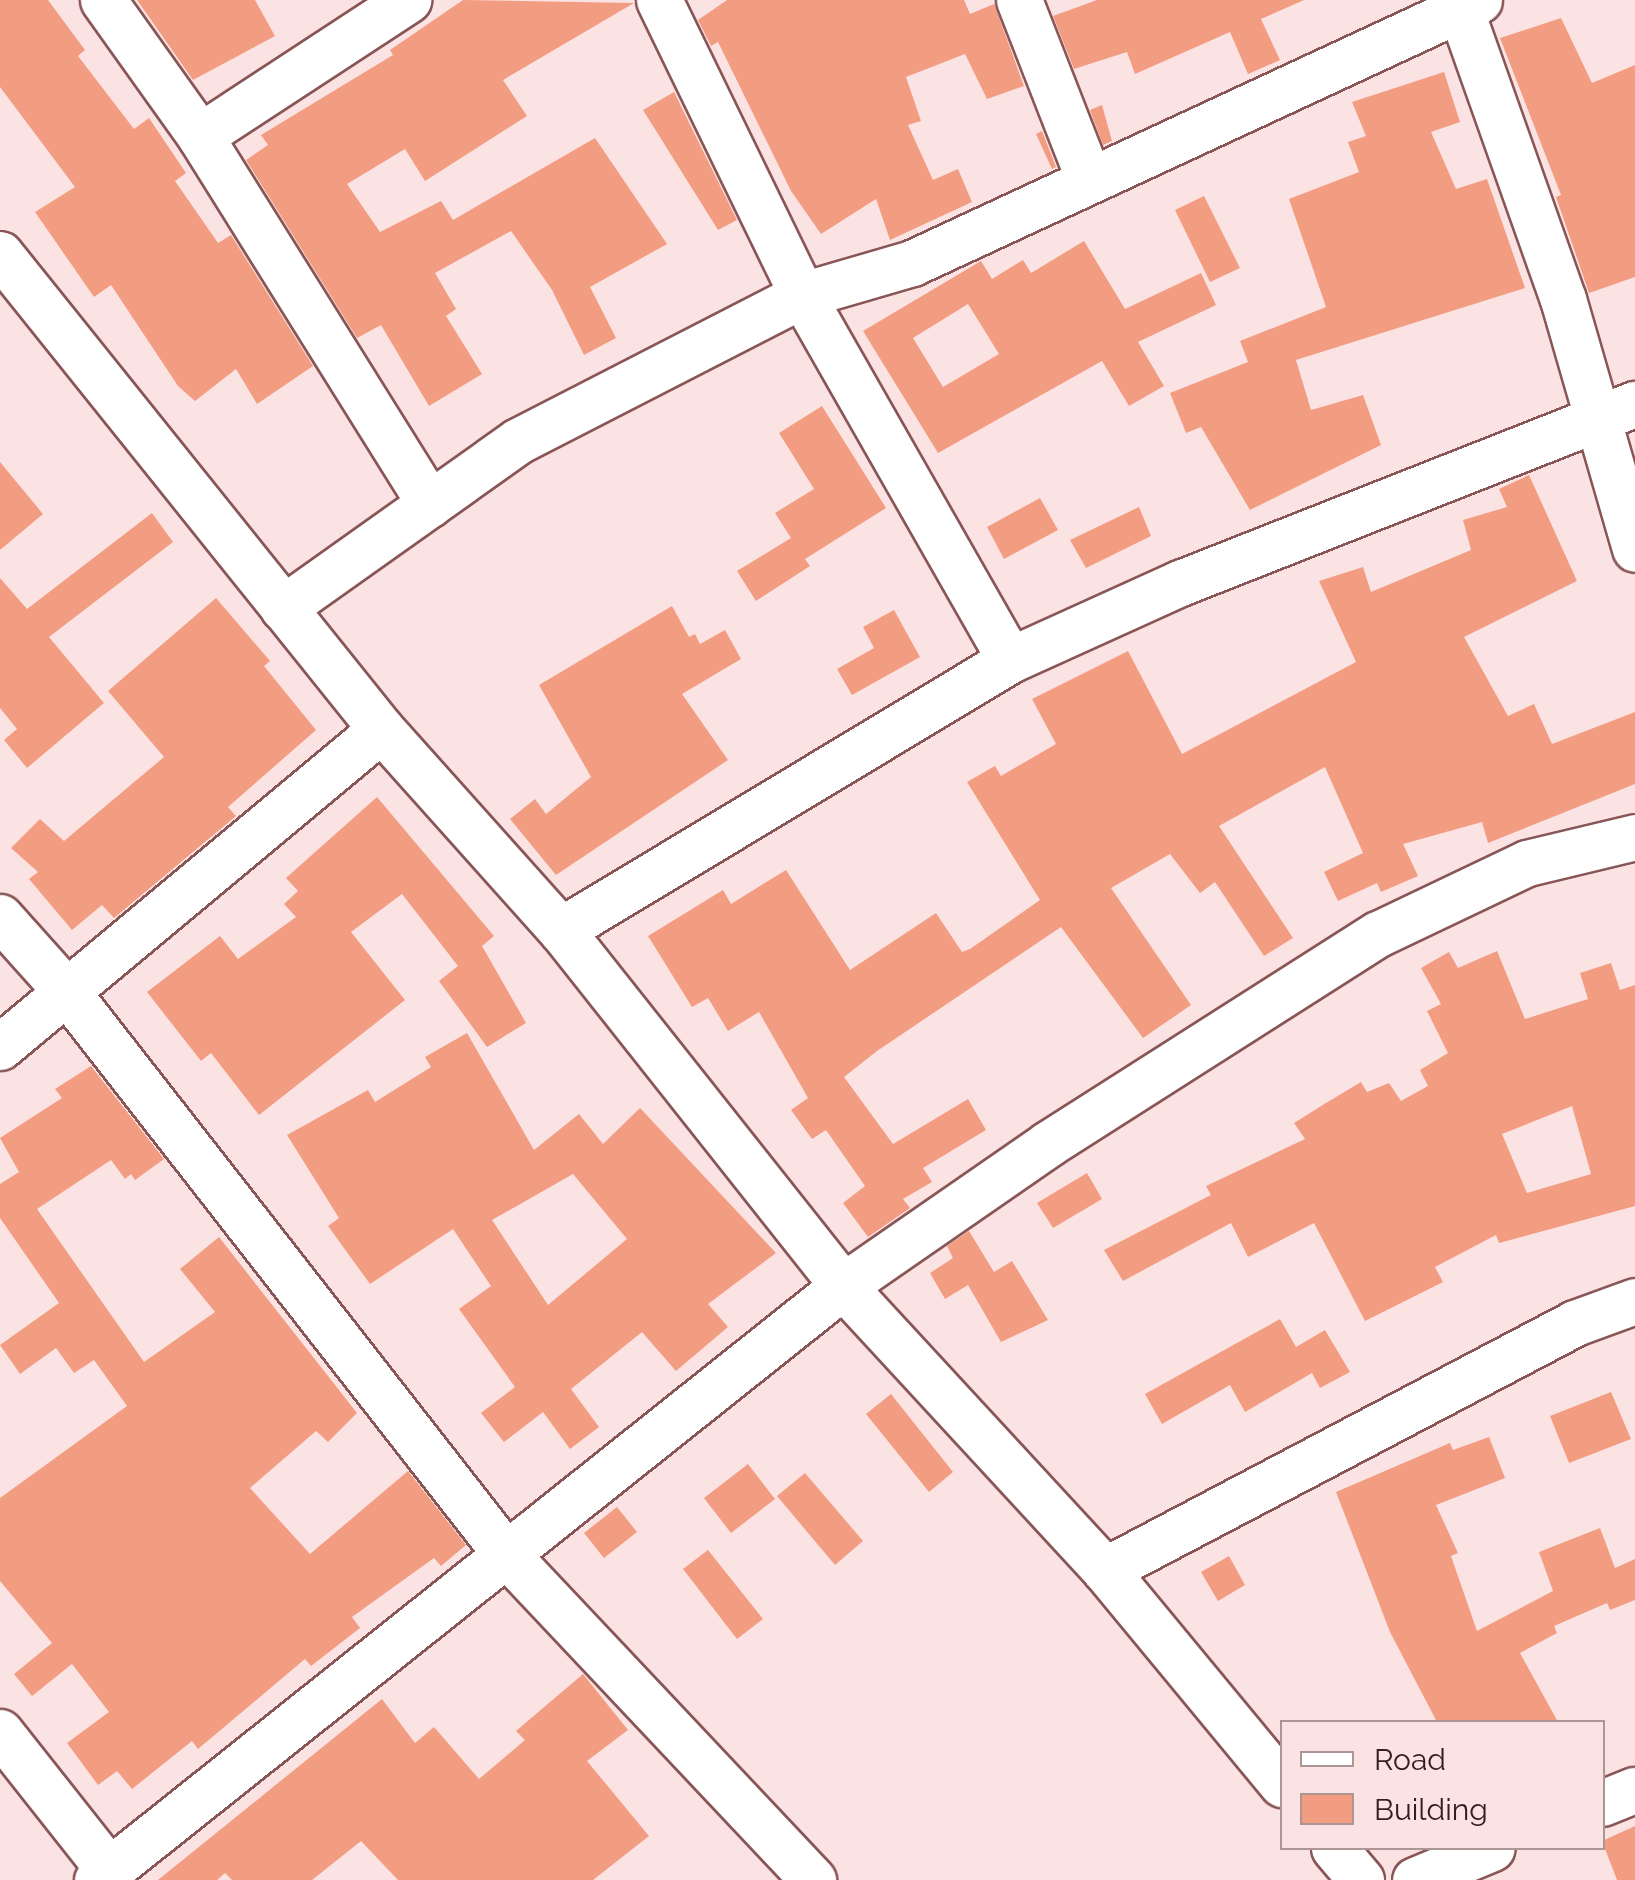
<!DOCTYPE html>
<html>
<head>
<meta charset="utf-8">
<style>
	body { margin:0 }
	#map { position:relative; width:1635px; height:1880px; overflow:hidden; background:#fce3e3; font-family:Raleway,sans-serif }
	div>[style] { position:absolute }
	.building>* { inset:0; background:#f29d82 }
	.roads { filter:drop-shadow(2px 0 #895657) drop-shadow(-2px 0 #895657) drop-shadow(0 2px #895657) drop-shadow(0 -2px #895657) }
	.minor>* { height:45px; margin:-22.5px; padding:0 22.5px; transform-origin:22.5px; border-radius:22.5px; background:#fff }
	span { translate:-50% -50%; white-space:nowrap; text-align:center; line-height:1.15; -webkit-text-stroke:8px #fce3e3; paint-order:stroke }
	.legend { position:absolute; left:1280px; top:1720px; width:325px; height:130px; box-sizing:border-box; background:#fce3e3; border:2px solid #ac9595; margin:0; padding:12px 18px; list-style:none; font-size:30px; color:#341f1f }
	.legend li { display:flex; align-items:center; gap:20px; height:50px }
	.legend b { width:50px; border:2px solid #ac9595 }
</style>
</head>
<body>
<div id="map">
	<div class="building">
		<div style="clip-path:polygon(0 0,48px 0,85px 50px,78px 56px,134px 129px,149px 118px,186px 173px,175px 181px,218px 243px,231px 235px,313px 366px,257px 404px,236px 369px,195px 401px,178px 386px,111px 285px,94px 297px,35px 212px,75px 187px,0 87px)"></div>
		<div style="clip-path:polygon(137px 0,255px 0,275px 36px,193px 80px)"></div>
		<div style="clip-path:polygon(463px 0,634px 3px,503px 80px,527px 116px,425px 181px,405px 149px,347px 184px,380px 232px,441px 201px,453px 220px,595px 138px,667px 244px,590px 287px,616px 338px,584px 355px,552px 290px,511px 231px,435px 273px,456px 309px,446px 316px,482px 374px,429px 406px,381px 325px,357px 338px,246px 160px,268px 145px,261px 135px,393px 55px,390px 50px)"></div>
		<div style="clip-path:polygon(727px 0,964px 0,970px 14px,994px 4px,1024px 86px,987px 99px,965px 54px,906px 77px,921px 121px,908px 125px,933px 180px,958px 169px,972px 202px,890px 240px,876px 199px,821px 234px,791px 191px,718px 42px,711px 46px,698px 20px)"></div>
		<div style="clip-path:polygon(1097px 0,1304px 0,1261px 19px,1280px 60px,1248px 74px,1230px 32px,1135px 74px,1127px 52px,1074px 69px,1053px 16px)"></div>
		<div style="clip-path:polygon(1561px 18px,1592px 83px,1635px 65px,1635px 277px,1589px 293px,1556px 197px,1561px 195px,1500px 38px)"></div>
		<div style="clip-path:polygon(1444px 72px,1460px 122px,1431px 132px,1456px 189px,1487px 179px,1525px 288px,1296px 360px,1311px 410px,1363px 395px,1381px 445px,1250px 510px,1201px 427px,1186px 433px,1170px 393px,1248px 362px,1240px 341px,1326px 307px,1289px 199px,1359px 172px,1348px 142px,1366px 136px,1352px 102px)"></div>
		<div style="clip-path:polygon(674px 92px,737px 220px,718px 230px,643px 110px)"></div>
		<div style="clip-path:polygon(1102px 105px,1112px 141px,1103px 145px,1090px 110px)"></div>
		<div style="clip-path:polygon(1042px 131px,1056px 167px,1052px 169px,1036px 134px)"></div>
		<div style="clip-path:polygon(1204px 196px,1240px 268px,1210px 282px,1175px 210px)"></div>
		<div style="clip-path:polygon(evenodd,1084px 241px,1125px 309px,1201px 273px,1216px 305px,1138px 342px,1164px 386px,1129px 406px,1102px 361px,938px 453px,863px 331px,981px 261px,992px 279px,1023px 260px,1031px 273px,1084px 241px,968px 304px,999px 354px,943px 387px,913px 338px,968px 304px)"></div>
		<div style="clip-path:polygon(822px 406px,886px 508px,805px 559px,810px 566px,756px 601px,737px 571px,791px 538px,775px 513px,814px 489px,779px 433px)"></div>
		<div style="clip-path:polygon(0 462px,43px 514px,0 550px)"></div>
		<div style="clip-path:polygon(1529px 475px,1577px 581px,1464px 637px,1508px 716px,1534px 704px,1552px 744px,1635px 712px,1635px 784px,1488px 843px,1482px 822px,1403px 844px,1418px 876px,1381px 892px,1377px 883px,1338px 901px,1324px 872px,1363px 853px,1325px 767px,1219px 826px,1293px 938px,1264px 956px,1215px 882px,1200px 893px,1170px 854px,1111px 888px,1191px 1005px,1143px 1038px,1061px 927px,877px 1051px,844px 1077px,893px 1144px,968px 1099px,986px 1130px,923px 1168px,932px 1182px,903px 1199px,910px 1208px,868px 1237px,843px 1203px,865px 1186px,826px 1130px,812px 1139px,791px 1110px,808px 1098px,759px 1012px,728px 1031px,708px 998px,692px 1007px,648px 936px,723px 890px,731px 904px,786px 870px,850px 970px,936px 913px,962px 952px,970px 949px,1040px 900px,967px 782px,995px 766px,1001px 776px,1056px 744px,1032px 699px,1128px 651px,1182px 754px,1356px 662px,1319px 581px,1363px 567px,1371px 592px,1471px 550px,1463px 520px,1507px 507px,1499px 489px)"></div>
		<div style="clip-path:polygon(1040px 498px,1058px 530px,1004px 559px,987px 527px)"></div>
		<div style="clip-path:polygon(1139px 507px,1151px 536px,1086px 568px,1070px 540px)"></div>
		<div style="clip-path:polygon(152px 513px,173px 542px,49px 637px,104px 703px,27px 768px,4px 740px,17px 729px,0 708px,0 578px,27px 609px)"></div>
		<div style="clip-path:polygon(216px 598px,270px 661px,264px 666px,316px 730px,228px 807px,236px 816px,114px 918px,102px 905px,72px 930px,29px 879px,38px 872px,11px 848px,40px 819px,64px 841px,164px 757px,108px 691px)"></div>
		<div style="clip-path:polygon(672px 606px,689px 637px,695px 634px,700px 644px,725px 630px,741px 659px,682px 694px,728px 760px,556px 875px,510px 819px,535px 799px,546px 814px,591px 777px,539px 685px)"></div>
		<div style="clip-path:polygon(894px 610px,920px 657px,852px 695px,837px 669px,874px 648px,863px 627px)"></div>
		<div style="clip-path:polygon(377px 797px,494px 936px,482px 946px,526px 1023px,487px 1047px,439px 981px,458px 966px,402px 894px,351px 932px,405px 1000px,259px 1115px,211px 1053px,201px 1061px,147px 992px,220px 936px,238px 959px,296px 917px,284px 904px,298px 891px,286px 878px)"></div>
		<div style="clip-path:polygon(evenodd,1497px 951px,1525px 1019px,1588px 999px,1580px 973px,1611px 963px,1620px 990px,1635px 985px,1635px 1206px,1499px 1243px,1496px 1235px,1435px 1267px,1443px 1282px,1365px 1321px,1314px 1223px,1248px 1257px,1231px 1223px,1123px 1281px,1104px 1250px,1211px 1195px,1206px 1186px,1305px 1139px,1294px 1123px,1326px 1103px,1361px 1082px,1367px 1092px,1389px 1083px,1401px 1101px,1428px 1086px,1420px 1070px,1448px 1053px,1427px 1011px,1441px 1004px,1421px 968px,1449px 952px,1458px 968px,1497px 951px,1572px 1106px,1591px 1174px,1527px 1193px,1502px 1134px,1572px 1106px)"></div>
		<div style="clip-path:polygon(evenodd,467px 1033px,534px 1150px,579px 1114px,603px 1144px,640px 1108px,776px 1253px,708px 1304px,728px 1327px,676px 1371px,642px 1332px,571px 1389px,599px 1427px,570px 1449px,543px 1412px,504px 1442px,481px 1413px,515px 1387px,459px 1309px,491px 1286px,453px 1229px,370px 1284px,328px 1226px,339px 1218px,287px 1135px,368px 1090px,375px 1102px,431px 1067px,425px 1057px,467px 1033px,573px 1174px,627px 1239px,548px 1305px,492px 1220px,573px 1174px)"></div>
		<div style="clip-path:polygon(91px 1066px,164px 1159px,135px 1180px,131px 1174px,125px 1179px,111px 1160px,37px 1209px,144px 1362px,215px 1312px,180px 1269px,219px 1237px,357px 1413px,328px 1442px,316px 1431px,250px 1488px,310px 1554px,408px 1471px,466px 1545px,441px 1566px,434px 1558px,352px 1617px,360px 1628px,311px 1666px,305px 1659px,198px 1749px,192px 1741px,132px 1789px,117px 1771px,98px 1785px,67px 1743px,109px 1712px,72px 1664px,32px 1696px,14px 1674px,52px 1643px,0 1581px,0 1498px,127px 1406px,94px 1360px,74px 1373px,56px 1348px,20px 1374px,0 1345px,59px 1303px,0 1218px,0 1184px,19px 1172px,0 1138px,62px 1098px,55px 1089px)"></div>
		<div style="clip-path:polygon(1087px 1173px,1102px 1199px,1053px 1228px,1037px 1203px)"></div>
		<div style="clip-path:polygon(969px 1231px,994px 1272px,1012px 1261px,1048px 1320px,1001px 1342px,968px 1285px,945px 1299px,930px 1273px,953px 1258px,947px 1246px)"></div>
		<div style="clip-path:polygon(1280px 1319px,1296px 1347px,1325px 1330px,1350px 1372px,1320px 1388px,1312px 1373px,1245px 1412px,1230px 1385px,1162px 1424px,1145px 1394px)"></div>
		<div style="clip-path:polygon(1611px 1392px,1631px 1439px,1569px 1463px,1550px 1416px)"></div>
		<div style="clip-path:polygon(891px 1394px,953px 1472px,929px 1492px,866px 1414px)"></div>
		<div style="clip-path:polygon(1489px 1437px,1505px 1478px,1436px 1505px,1458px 1553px,1451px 1556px,1477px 1631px,1553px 1591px,1539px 1552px,1600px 1528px,1615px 1568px,1635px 1559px,1635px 1600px,1610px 1610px,1607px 1603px,1554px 1626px,1557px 1633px,1520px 1653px,1558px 1722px,1437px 1722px,1390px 1632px,1336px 1492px,1450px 1443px,1453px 1450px)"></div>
		<div style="clip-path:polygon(748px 1464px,775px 1499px,731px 1533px,704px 1498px)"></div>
		<div style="clip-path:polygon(805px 1473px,863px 1541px,835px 1565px,777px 1496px)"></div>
		<div style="clip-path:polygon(617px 1507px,637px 1532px,604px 1558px,584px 1533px)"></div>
		<div style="clip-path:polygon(708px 1550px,763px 1619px,737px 1639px,683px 1569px)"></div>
		<div style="clip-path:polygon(1229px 1556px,1245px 1585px,1218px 1601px,1201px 1572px)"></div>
		<div style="clip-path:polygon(583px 1674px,628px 1730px,587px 1761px,649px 1836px,593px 1880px,398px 1880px,361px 1841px,312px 1880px,232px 1880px,225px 1873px,217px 1880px,158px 1880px,382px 1699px,415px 1743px,434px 1727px,479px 1779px,525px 1740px,516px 1731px)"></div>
		<div style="clip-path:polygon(1635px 1826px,1635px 1880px,1617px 1880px,1602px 1841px)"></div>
	</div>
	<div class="roads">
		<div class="minor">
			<div style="left:103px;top:0;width:167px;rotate:54.5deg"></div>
			<div style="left:200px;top:136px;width:434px;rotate:58deg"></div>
			<div style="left:659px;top:0;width:328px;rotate:64.1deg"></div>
			<div style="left:802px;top:295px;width:420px;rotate:60.3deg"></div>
			<div style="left:1019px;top:0;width:193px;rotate:68.7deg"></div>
			<div style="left:1457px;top:0;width:317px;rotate:70.5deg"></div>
			<div style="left:1563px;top:299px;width:260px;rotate:73.9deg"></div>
			<div style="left:200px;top:136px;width:249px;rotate:-33.2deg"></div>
			<div style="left:0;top:254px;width:609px;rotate:51.27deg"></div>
			<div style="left:381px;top:729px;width:270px;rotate:48.2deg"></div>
			<div style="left:561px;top:930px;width:454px;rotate:51.6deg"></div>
			<div style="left:843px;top:1286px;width:386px;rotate:47.3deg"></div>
			<div style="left:1105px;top:1570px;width:278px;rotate:50.4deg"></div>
			<div style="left:283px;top:608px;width:288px;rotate:-35.4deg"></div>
			<div style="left:518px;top:441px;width:319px;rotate:-27.2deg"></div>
			<div style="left:802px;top:295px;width:115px;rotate:-16.2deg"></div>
			<div style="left:912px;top:263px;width:625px;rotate:-24.88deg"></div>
			<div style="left:0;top:917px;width:101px;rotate:48.2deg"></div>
			<div style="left:67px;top:992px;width:713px;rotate:52.01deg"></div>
			<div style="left:506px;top:1554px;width:448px;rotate:46.7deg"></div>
			<div style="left:561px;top:930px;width:524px;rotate:-31.02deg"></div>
			<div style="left:1010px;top:660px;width:187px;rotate:-24.4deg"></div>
			<div style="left:1180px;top:583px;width:489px;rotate:-21.5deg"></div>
			<div style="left:0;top:1047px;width:496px;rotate:-39.8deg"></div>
			<div style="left:1105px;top:1570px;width:531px;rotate:-27.72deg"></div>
			<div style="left:1575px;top:1323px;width:64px;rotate:-20.1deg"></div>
			<div style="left:0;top:1732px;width:176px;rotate:51.7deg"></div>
			<div style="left:1602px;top:1803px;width:35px;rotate:-22deg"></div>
			<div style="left:1334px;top:1848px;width:42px;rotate:49.8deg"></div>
			<div style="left:97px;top:1880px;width:954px;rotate:-38.53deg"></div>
			<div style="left:843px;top:1286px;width:249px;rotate:-34.7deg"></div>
			<div style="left:1048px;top:1144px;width:391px;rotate:-32.5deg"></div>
			<div style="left:1378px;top:934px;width:165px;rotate:-25.5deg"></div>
			<div style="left:1527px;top:863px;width:111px;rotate:-13.5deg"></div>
			<div style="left:1415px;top:1880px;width:83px;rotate:-22.6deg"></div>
		</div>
	</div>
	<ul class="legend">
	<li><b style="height:12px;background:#fff"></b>Road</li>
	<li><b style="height:28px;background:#f29d82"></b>Building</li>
	</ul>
</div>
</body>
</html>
